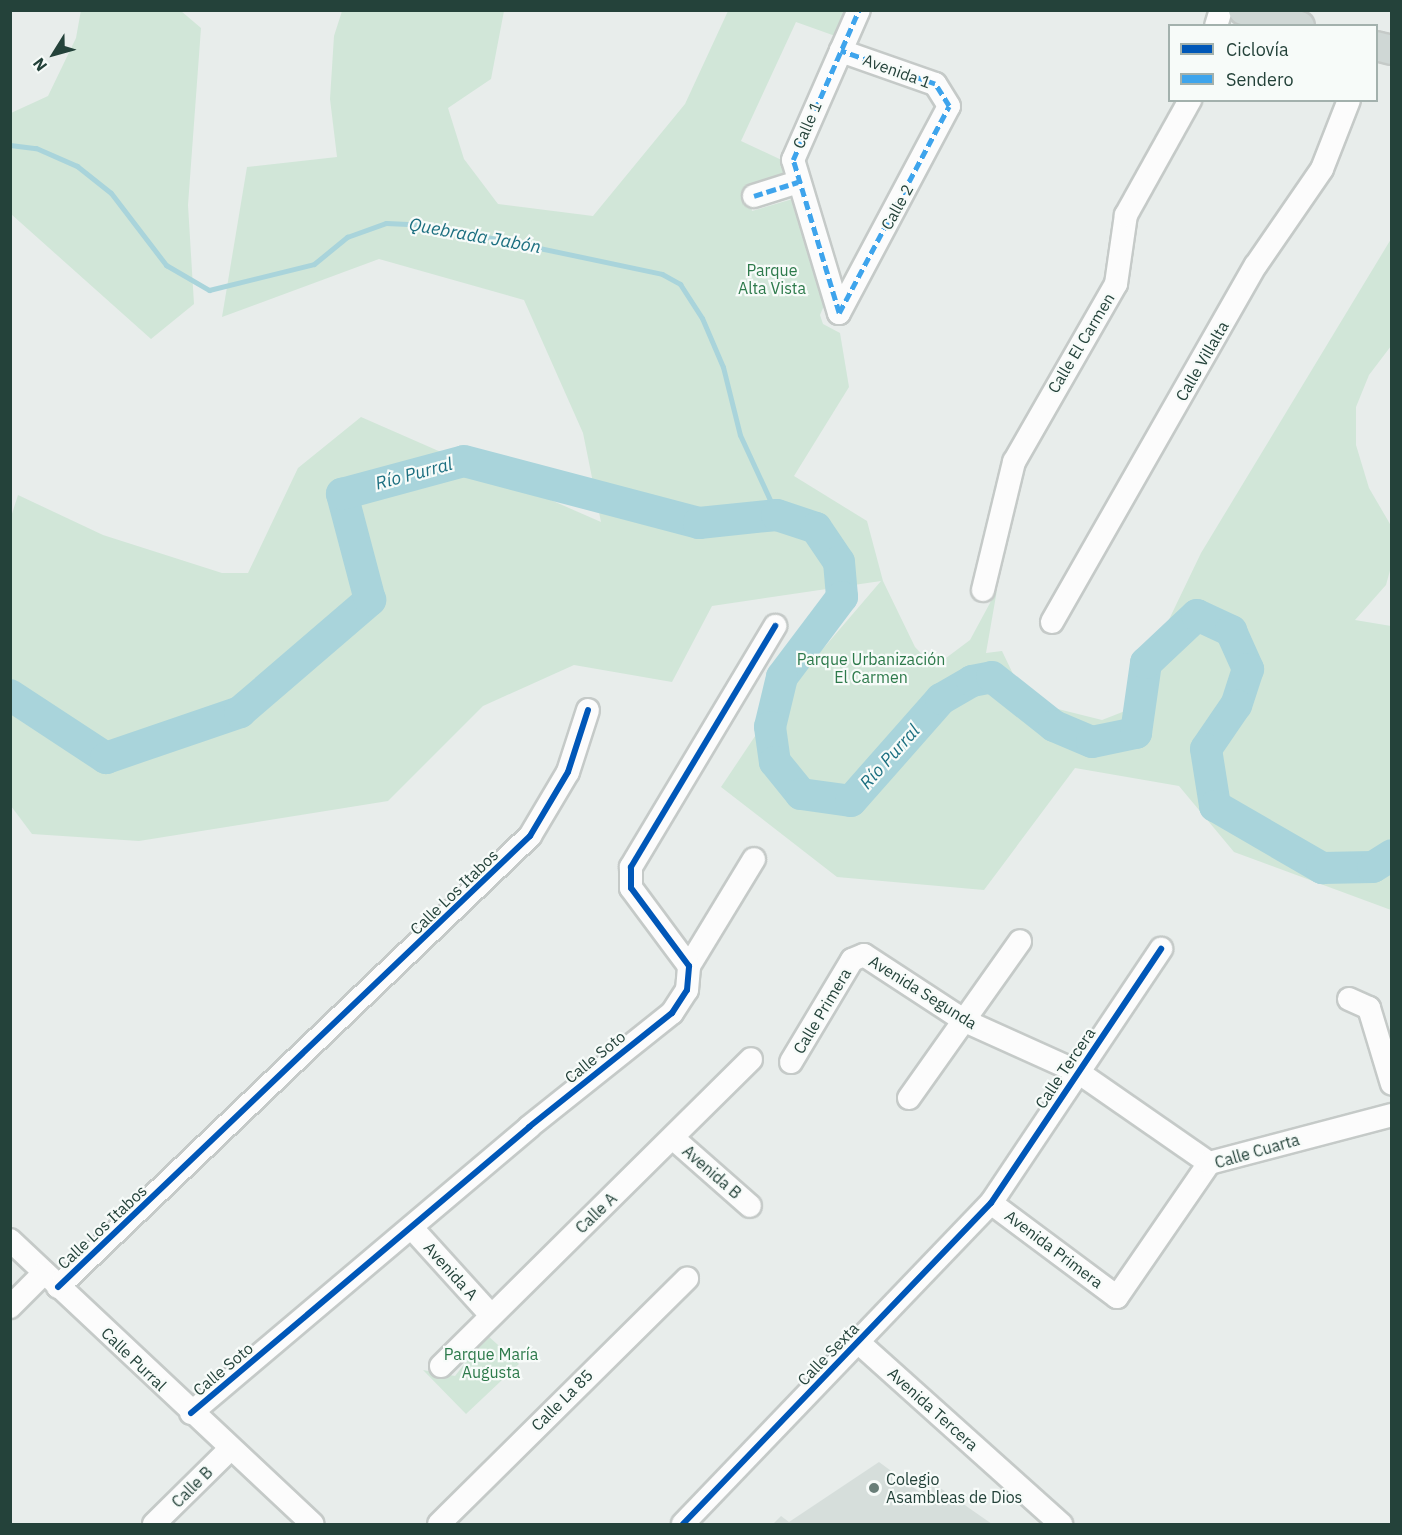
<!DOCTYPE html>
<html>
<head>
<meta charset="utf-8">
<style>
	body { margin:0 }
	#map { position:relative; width:1402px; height:1535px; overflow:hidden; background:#e8edeb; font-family:"IBM Plex Sans",sans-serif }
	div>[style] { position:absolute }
	.built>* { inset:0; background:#d6dedb }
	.green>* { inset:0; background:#d1e6d8 }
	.stream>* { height:5px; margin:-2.5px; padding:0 2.5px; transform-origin:2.5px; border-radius:2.5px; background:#a9d4db }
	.river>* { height:32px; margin:-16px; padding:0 16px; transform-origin:16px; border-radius:16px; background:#a9d4db }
	.roads { filter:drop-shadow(2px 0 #c5cac8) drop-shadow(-2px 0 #c5cac8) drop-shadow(0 2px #c5cac8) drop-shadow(0 -2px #c5cac8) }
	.minor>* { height:22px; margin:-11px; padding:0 11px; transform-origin:11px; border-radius:11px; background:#fcfcfc }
	.major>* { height:28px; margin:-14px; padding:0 14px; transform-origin:14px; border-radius:14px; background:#cfd7d5 }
	.quiet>* { height:4.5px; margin-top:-2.25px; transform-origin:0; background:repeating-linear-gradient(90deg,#3ea4ec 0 9px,transparent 0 13.5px) }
	.cycleway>* { height:6px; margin:-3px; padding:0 3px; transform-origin:3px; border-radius:3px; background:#0057b8 }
	.dots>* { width:16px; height:16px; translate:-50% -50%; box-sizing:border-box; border:3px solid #f7fbf9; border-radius:50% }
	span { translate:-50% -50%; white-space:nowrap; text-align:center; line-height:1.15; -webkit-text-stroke:4.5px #f7fbf9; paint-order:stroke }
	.street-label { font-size:16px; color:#24423a }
	.park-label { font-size:16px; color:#2d7a4b }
	.poi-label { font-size:16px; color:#24423a }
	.left { translate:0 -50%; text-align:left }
	.water-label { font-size:18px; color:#1c6f80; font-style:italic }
	.frame { position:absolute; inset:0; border:12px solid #24423a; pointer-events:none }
	.legend { position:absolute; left:1168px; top:24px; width:210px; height:78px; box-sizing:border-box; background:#f7fbf9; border:2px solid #a3b1ad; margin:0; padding:8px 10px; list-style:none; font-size:18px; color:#24423a }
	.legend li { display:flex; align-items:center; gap:12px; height:30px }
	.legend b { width:30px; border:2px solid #a3b1ad }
	.north { position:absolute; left:24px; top:24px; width:60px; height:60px; -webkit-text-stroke:4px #f7fbf9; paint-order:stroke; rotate:233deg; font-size:16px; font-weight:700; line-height:24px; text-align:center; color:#24423a }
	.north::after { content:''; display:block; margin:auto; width:21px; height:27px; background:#24423a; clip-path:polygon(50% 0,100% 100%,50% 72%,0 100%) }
</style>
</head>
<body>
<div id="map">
	<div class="built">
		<div style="clip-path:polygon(879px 1462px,921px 1493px,933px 1483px,992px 1524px,773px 1524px,781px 1516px,789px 1522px)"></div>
	</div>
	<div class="green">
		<div style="clip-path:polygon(81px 10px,181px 11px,201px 28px,188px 205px,194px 304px,151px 339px,11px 214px,11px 113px,48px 96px,76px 38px)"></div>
		<div style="clip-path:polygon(839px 10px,846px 14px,838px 37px,796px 22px,741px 141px,788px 163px,789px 176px,745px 186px,752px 211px,796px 198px,826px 301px,820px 315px,823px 324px,840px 333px,849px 387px,794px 476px,867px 521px,883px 581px,915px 647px,934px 667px,970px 640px,997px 590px,986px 653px,1002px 651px,1026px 701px,1102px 720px,1125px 711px,1201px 553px,1391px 239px,1391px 346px,1369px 375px,1356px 407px,1356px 445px,1369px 488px,1390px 524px,1391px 567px,1386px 585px,1355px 620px,1391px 626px,1391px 910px,1234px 852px,1179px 786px,1075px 768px,984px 890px,837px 877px,721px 787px,780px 699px,881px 581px,712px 606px,672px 682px,574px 665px,483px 706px,388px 801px,139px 841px,32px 834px,11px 806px,10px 520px,18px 495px,103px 535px,222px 573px,248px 573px,298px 468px,361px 417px,601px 522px,583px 433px,524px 300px,379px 259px,222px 317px,247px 167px,337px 157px,330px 99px,334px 36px,342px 11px,504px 11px,491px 79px,448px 108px,464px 159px,498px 204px,593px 216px,685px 104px,728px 11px)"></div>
		<div style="clip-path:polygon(487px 1335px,519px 1364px,466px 1414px,423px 1370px,455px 1376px)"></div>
	</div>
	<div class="stream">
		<div style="left:10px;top:145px;width:26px;rotate:7deg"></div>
		<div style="left:36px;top:148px;width:45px;rotate:23.7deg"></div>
		<div style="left:77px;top:166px;width:43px;rotate:38.5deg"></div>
		<div style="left:111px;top:193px;width:91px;rotate:52.6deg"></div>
		<div style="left:166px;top:265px;width:50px;rotate:30.2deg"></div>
		<div style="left:209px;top:290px;width:108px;rotate:-13.9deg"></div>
		<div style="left:314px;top:264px;width:43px;rotate:-39.3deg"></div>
		<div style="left:347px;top:237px;width:41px;rotate:-19.7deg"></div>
		<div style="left:386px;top:223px;width:44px;rotate:2.6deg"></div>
		<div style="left:430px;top:225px;width:237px;rotate:11.9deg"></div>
		<div style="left:662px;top:274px;width:21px;rotate:29deg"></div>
		<div style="left:680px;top:284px;width:40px;rotate:57.1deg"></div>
		<div style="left:702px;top:318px;width:53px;rotate:66.8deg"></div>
		<div style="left:723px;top:367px;width:70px;rotate:76deg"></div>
		<div style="left:740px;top:435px;width:88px;rotate:65.2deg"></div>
	</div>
	<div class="river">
		<div style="left:10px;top:695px;width:115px;rotate:33.3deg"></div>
		<div style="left:106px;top:758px;width:142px;rotate:-18.9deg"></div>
		<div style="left:240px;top:712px;width:172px;rotate:-40.7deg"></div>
		<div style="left:370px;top:600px;width:110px;rotate:-104.8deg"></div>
		<div style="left:342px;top:494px;width:126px;rotate:-15.1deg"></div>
		<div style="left:464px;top:461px;width:243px;rotate:14.8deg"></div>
		<div style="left:699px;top:523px;width:78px;rotate:-5.9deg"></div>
		<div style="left:777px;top:515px;width:41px;rotate:18.4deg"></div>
		<div style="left:816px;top:528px;width:41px;rotate:55.9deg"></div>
		<div style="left:839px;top:562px;width:35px;rotate:85deg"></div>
		<div style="left:842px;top:597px;width:100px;rotate:126.9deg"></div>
		<div style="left:782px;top:677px;width:51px;rotate:103.5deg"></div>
		<div style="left:770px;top:727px;width:35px;rotate:82deg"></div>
		<div style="left:775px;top:762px;width:41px;rotate:50.9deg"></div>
		<div style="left:801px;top:794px;width:50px;rotate:8deg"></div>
		<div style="left:851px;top:801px;width:136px;rotate:-48.6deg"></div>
		<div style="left:941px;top:699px;width:36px;rotate:-30deg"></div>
		<div style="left:972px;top:681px;width:20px;rotate:-11deg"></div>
		<div style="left:992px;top:677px;width:79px;rotate:38.3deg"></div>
		<div style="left:1054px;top:726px;width:41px;rotate:22.8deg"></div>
		<div style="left:1092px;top:742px;width:45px;rotate:-11.6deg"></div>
		<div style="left:1136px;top:733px;width:71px;rotate:-81.9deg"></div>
		<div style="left:1146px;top:663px;width:70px;rotate:-43.3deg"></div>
		<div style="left:1197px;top:615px;width:38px;rotate:25deg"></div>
		<div style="left:1231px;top:631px;width:42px;rotate:65.9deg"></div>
		<div style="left:1248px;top:669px;width:38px;rotate:108deg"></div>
		<div style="left:1236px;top:705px;width:53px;rotate:124.3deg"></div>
		<div style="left:1206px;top:749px;width:58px;rotate:81deg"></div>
		<div style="left:1215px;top:806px;width:124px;rotate:30.1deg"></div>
		<div style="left:1322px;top:868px;width:51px;rotate:-1.1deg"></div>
		<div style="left:1373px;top:867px;width:22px;rotate:-32deg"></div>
	</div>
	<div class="roads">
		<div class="minor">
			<div style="left:1216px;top:26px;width:17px;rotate:-73deg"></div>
			<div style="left:754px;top:196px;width:46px;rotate:-17.7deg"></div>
			<div style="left:839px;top:313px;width:234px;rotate:-62deg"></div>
			<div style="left:949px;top:106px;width:26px;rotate:-122deg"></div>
			<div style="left:935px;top:84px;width:100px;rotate:-160.7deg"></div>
			<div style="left:839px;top:313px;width:160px;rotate:-106.7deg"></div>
			<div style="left:793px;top:160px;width:164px;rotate:-66.3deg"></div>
			<div style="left:983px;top:590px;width:132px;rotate:-76.4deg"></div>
			<div style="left:1014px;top:462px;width:205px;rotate:-60.2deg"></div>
			<div style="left:1116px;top:284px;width:70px;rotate:-81.8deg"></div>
			<div style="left:1126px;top:215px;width:132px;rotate:-60.9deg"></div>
			<div style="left:1052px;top:622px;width:411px;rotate:-60.3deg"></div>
			<div style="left:1256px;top:265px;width:116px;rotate:-55.5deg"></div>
			<div style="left:1322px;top:169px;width:74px;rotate:-68.6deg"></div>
			<div style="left:689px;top:966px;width:125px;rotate:-58.7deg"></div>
			<div style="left:1349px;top:999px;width:22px;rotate:24deg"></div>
			<div style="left:1369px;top:1008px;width:79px;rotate:73.2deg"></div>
			<div style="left:791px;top:1062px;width:119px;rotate:-59.1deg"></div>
			<div style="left:852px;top:960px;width:13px;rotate:-23deg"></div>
			<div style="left:864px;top:955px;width:121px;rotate:33.2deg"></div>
			<div style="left:965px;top:1021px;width:124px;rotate:24.3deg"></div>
			<div style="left:1078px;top:1072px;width:160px;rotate:34.8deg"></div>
			<div style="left:909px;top:1098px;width:192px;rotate:-54.7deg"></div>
			<div style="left:674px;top:1139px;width:101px;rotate:41.4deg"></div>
			<div style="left:991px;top:1203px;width:157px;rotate:36.7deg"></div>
			<div style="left:1117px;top:1297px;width:163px;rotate:-55.5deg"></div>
			<div style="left:1209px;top:1163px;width:189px;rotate:-14.7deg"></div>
			<div style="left:412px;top:1228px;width:118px;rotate:47.8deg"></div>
			<div style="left:10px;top:1240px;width:415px;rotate:43.2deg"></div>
			<div style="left:58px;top:1287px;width:653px;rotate:-43.7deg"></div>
			<div style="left:530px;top:836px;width:74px;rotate:-59.3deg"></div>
			<div style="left:568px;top:772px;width:65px;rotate:-72.1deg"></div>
			<div style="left:10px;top:1307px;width:48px;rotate:-45deg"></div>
			<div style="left:858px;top:1342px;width:273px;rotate:41.9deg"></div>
			<div style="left:441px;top:1366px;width:436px;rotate:-44.7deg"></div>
			<div style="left:191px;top:1413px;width:443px;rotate:-40.2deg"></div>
			<div style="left:529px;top:1127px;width:183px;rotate:-38.6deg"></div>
			<div style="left:672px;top:1013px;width:27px;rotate:-57deg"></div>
			<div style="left:687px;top:990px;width:24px;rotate:-85deg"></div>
			<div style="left:689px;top:966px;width:97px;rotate:-126.6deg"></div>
			<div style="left:631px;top:888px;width:21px;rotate:-90deg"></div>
			<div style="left:631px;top:867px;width:281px;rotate:-59.1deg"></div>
			<div style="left:154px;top:1524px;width:107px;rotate:-44.6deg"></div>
			<div style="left:439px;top:1524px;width:349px;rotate:-44.7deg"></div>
			<div style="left:683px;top:1524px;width:445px;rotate:-46.2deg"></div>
			<div style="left:991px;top:1203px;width:306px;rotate:-56.2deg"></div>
		</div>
		<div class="major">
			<div style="left:1243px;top:10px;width:59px;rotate:15.7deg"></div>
			<div style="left:1376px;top:46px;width:16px;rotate:14deg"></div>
		</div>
	</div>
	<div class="quiet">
		<div style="left:754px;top:196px;width:46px;rotate:-17.7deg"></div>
		<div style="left:839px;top:313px;width:234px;rotate:-62deg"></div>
		<div style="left:949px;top:106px;width:26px;rotate:-122deg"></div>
		<div style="left:935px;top:84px;width:100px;rotate:-160.7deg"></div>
		<div style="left:839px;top:313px;width:160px;rotate:-106.7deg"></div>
		<div style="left:793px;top:160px;width:164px;rotate:-66.3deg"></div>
	</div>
	<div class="cycleway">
		<div style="left:58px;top:1287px;width:653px;rotate:-43.7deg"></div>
		<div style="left:530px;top:836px;width:74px;rotate:-59.3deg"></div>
		<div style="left:568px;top:772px;width:65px;rotate:-72.1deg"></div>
		<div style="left:191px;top:1413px;width:443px;rotate:-40.2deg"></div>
		<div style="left:529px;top:1127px;width:183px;rotate:-38.6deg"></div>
		<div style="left:672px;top:1013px;width:27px;rotate:-57deg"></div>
		<div style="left:687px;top:990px;width:24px;rotate:-85deg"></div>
		<div style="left:689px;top:966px;width:97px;rotate:-126.6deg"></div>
		<div style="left:631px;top:888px;width:21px;rotate:-90deg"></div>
		<div style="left:631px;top:867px;width:281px;rotate:-59.1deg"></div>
		<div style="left:683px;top:1524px;width:445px;rotate:-46.2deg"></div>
		<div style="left:991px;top:1203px;width:306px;rotate:-56.2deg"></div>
	</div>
	<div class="dots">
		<div style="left:874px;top:1488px;background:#697e78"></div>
	</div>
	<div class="street-label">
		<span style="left:897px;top:71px;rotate:20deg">Avenida 1</span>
		<span style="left:807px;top:125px;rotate:-67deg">Calle 1</span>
		<span style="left:897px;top:207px;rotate:-61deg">Calle 2</span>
		<span style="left:1081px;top:343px;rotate:-59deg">Calle El Carmen</span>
		<span style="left:1202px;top:361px;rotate:-60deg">Calle Villalta</span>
		<span style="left:454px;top:892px;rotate:-44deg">Calle Los Itabos</span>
		<span style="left:923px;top:992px;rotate:32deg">Avenida Segunda</span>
		<span style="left:822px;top:1011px;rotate:-59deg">Calle Primera</span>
		<span style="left:595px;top:1057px;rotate:-39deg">Calle Soto</span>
		<span style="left:1065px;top:1068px;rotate:-56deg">Calle Tercera</span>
		<span style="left:1257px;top:1151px;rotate:-16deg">Calle Cuarta</span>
		<span style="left:712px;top:1172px;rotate:41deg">Avenida B</span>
		<span style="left:596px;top:1213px;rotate:-44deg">Calle A</span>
		<span style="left:102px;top:1227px;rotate:-43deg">Calle Los Itabos</span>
		<span style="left:1054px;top:1249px;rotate:37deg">Avenida Primera</span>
		<span style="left:451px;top:1271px;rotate:48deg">Avenida A</span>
		<span style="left:828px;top:1354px;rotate:-46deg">Calle Sexta</span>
		<span style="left:134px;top:1359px;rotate:44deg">Calle Purral</span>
		<span style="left:223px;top:1369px;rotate:-40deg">Calle Soto</span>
		<span style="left:562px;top:1400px;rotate:-45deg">Calle La 85</span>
		<span style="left:933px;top:1409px;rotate:42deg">Avenida Tercera</span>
		<span style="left:192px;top:1487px;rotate:-45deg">Calle B</span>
	</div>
	<div class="park-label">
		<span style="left:772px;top:279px">Parque<br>Alta Vista</span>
		<span style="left:871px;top:668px">Parque Urbanización<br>El Carmen</span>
		<span style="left:491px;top:1363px">Parque María<br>Augusta</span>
	</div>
	<div class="poi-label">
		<span class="left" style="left:886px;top:1488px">Colegio<br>Asambleas de Dios</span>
	</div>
	<div class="water-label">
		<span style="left:475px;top:236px;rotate:10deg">Quebrada Jabón</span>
		<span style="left:414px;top:474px;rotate:-15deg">Río Purral</span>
		<span style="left:890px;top:757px;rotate:-48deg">Río Purral</span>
	</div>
	<div class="frame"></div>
	<ul class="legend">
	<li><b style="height:8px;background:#0057b8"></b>Ciclovía</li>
	<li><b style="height:8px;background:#3ea4ec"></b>Sendero</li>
	</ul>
	<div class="north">N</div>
</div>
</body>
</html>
